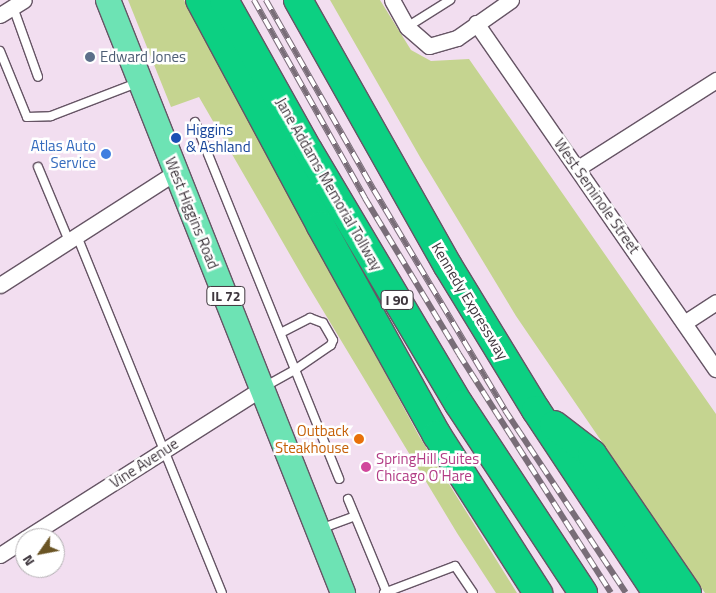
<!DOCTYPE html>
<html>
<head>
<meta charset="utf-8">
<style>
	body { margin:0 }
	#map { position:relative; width:716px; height:593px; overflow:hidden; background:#f2def0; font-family:"Titillium Web",sans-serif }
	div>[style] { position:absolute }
	.green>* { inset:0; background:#c5d490 }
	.roads { filter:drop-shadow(1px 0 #665565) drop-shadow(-1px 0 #665565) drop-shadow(0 1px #665565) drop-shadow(0 -1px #665565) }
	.lane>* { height:8px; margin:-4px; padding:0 4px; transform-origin:4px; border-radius:4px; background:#fff }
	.street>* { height:15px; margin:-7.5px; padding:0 7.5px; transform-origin:7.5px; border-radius:7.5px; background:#fff }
	.primary>* { height:24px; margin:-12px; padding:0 12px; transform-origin:12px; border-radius:12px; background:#6de3b4 }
	.highway>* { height:28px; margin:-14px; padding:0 14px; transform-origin:14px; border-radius:14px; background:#0cd082 }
	.rail>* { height:5.5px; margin-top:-2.75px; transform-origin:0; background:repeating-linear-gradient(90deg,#fff 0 11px,#796d78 0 22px); box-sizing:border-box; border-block:1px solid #796d78 }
	.dots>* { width:14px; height:14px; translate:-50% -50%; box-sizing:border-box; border:2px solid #fff; border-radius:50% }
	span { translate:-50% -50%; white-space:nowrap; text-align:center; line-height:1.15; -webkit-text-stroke:5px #fff; paint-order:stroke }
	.shield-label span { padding:1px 4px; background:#fff; border:1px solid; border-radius:4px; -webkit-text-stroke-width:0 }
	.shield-label { font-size:14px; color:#3f373e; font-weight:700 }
	.service-label { font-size:15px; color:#4e5e75 }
	.left { translate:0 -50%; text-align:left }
	.transit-label { font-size:15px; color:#164399 }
	.shop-label { font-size:15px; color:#366cbe }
	.right { translate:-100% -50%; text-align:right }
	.street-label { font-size:15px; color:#3f373e }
	.food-label { font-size:15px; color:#c56008 }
	.hotel-label { font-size:15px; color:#b23c85 }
	.north { position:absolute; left:15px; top:528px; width:50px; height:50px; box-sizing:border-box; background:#fff; border:1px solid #b2afb2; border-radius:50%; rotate:237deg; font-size:14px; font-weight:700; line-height:20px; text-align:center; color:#3f373e }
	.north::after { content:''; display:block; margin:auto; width:18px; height:22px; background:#6a5424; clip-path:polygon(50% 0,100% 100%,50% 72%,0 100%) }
</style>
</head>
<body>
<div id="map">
	<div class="green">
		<div style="clip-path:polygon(128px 0,184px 0,419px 436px,517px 593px,496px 593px,457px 533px,304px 279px,199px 97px,171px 107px)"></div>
		<div style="clip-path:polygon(330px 0,380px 0,411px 50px,431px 61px,469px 59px,716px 414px,716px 593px,705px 593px,516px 316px,420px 157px)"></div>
	</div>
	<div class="roads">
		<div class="lane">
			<div style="left:13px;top:7px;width:74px;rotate:70.3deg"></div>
			<div style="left:407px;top:27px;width:51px;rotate:-32.1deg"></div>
			<div style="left:0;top:51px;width:71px;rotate:67.8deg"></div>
			<div style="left:27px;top:117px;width:24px;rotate:-2deg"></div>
			<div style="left:51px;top:116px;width:92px;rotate:-21deg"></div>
			<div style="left:195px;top:122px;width:385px;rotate:68deg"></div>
			<div style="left:38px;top:167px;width:80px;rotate:67.3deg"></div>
			<div style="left:77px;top:236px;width:385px;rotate:67.9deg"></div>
			<div style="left:264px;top:387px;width:37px;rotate:-29deg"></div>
			<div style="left:296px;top:369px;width:42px;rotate:-34.4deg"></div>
			<div style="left:331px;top:345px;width:5px;rotate:-68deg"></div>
			<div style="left:333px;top:340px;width:20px;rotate:-120deg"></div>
			<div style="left:323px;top:323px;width:14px;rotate:-159deg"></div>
			<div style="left:310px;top:318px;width:30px;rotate:153deg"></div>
			<div style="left:348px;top:499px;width:102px;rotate:67.5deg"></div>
			<div style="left:320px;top:529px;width:37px;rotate:-20deg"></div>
			<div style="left:384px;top:593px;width:76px;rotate:-20.8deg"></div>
			<div style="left:455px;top:566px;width:32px;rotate:56deg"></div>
		</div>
		<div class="street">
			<div style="left:392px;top:0;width:31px;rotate:61deg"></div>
			<div style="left:407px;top:27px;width:29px;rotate:41deg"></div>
			<div style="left:429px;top:46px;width:29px;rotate:-16deg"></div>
			<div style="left:457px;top:38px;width:66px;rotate:-35.1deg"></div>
			<div style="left:0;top:15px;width:28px;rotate:-32deg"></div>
			<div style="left:476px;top:23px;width:421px;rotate:55.3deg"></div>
			<div style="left:578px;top:168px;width:164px;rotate:-32.5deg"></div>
			<div style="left:0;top:285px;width:209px;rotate:-32.7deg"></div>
			<div style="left:684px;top:323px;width:38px;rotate:-33deg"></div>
			<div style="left:26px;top:538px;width:280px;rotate:-32.4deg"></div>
			<div style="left:0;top:555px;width:30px;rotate:-33deg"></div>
		</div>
		<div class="primary">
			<div style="left:108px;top:0;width:638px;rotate:68.38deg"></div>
		</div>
		<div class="highway">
			<div style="left:200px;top:0;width:256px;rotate:61.8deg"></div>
			<div style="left:321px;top:226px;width:239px;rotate:61deg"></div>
			<div style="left:437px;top:435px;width:188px;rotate:57.4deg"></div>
			<div style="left:224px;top:0;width:172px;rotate:60.8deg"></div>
			<div style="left:308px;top:150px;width:295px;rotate:59.3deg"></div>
			<div style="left:459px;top:404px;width:226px;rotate:56.7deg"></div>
			<div style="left:298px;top:0;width:305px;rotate:60.6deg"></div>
			<div style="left:448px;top:266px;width:169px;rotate:58.6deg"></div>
			<div style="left:536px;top:410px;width:219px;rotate:56.5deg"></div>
			<div style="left:554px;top:425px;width:48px;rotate:37.3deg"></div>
			<div style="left:592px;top:454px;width:168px;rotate:55.6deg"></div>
		</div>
	</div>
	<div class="rail">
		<div style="left:254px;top:0;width:227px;rotate:60.7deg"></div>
		<div style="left:365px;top:198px;width:182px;rotate:58.9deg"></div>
		<div style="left:459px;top:354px;width:283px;rotate:57.5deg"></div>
		<div style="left:266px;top:0;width:219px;rotate:60.4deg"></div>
		<div style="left:374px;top:190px;width:256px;rotate:59.2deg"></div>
		<div style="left:505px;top:410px;width:219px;rotate:56.5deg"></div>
	</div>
	<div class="dots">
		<div style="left:90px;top:57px;background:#5c6f8a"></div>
		<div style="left:176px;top:138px;background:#1a4fb4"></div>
		<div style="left:106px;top:154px;background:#3f7fe0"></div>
		<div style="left:359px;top:439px;background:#e8710a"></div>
		<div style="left:366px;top:467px;background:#d1479c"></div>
	</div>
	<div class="shield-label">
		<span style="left:226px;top:296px">IL 72</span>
		<span style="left:397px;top:300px">I 90</span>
	</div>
	<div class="service-label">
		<span class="left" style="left:100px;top:57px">Edward Jones</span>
	</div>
	<div class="transit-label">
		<span class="left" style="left:186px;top:138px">Higgins<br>&amp; Ashland</span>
	</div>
	<div class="shop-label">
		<span class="right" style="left:96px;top:154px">Atlas Auto<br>Service</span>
	</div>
	<div class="street-label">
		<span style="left:329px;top:184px;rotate:60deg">Jane Addams Memorial Tollway</span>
		<span style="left:597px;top:196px;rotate:55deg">West Seminole Street</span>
		<span style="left:192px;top:213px;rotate:68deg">West Higgins Road</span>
		<span style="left:470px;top:301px;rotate:59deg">Kennedy Expressway</span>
		<span style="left:144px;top:463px;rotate:-33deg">Vine Avenue</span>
	</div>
	<div class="food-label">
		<span class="right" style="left:349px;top:439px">Outback<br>Steakhouse</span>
	</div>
	<div class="hotel-label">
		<span class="left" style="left:376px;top:467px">SpringHill Suites<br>Chicago O'Hare</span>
	</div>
	<div class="north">N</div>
</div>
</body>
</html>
